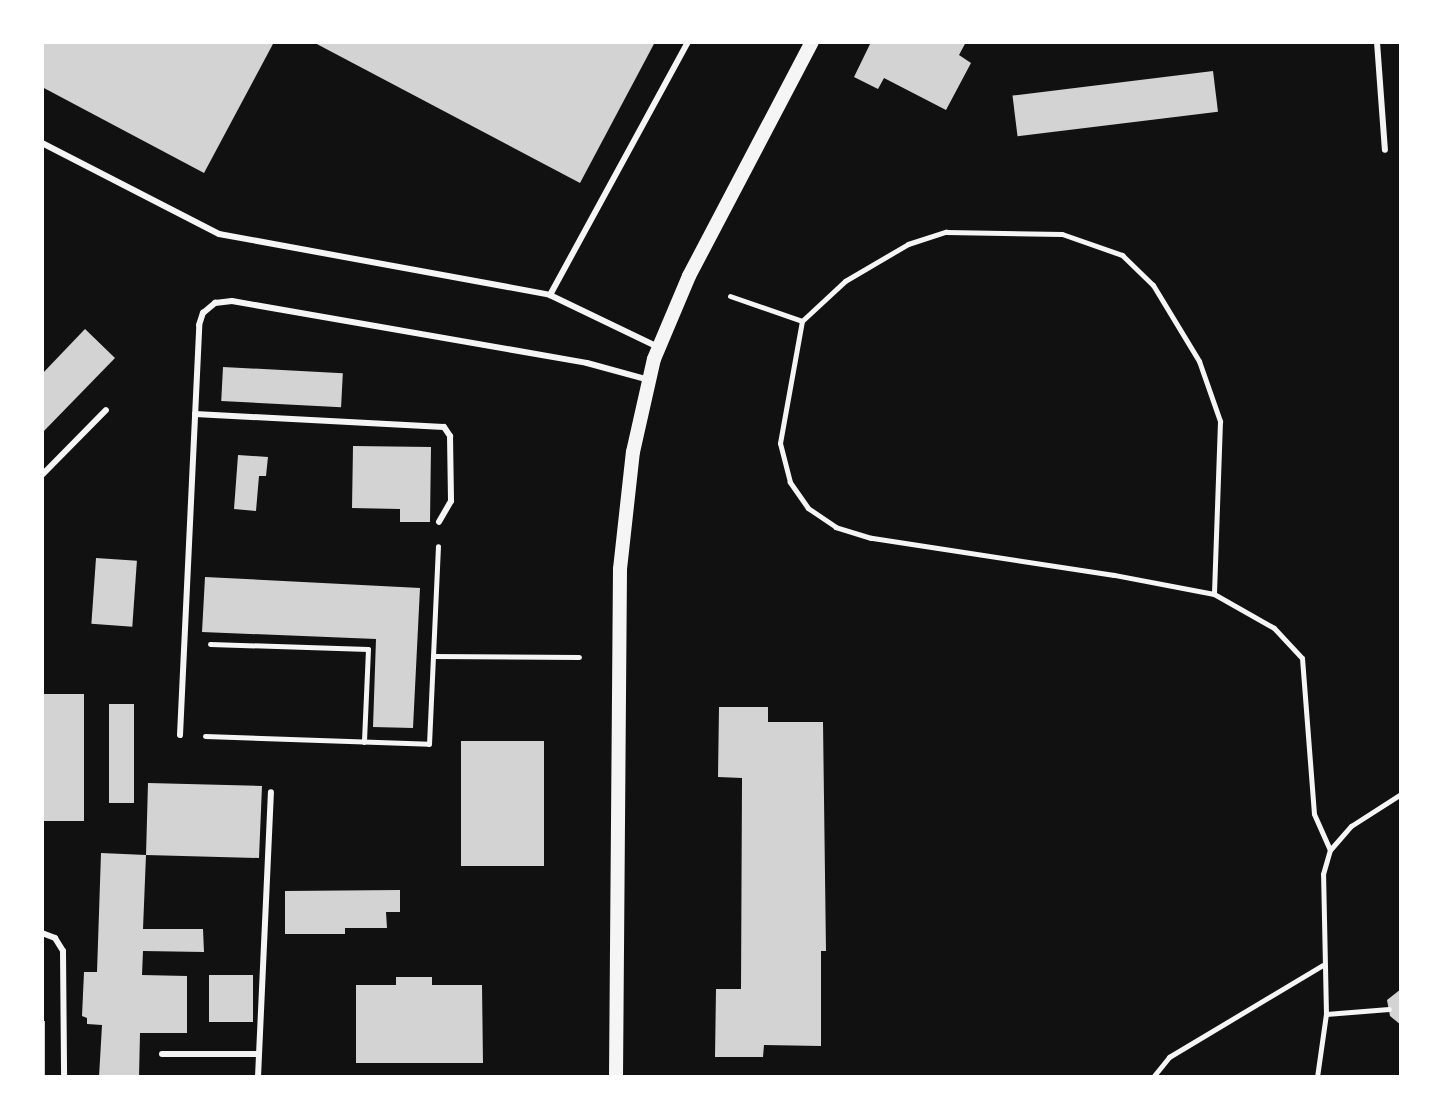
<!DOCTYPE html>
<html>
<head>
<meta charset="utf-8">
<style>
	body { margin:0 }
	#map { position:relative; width:1443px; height:1119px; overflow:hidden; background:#111; font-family:"Public Sans",sans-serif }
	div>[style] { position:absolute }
	.building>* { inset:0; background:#d3d3d3; transform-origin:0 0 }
	.path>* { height:5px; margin:-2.5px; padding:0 2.5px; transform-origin:2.5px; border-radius:2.5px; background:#f5f5f5 }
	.service>* { height:6px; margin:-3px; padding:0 3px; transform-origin:3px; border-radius:3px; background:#f5f5f5 }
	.tertiary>* { height:14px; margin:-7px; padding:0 7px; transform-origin:7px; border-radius:7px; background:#f5f5f5 }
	span { translate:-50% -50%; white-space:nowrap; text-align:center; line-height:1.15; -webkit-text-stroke:6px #fff; paint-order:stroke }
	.frame { position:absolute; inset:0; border:44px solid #fff; pointer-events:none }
</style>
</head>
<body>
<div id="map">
	<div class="building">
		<div style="clip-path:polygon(42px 42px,274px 42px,204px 173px,42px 87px)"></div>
		<div style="clip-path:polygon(313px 42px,655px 42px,580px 183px)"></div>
		<div style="clip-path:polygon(871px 42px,966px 42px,959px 55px,971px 63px,946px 110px,884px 78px,878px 89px,854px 77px)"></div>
		<div style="left:1213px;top:71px;width:41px;height:202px;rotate:83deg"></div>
		<div style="clip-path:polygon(85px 329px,115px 358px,42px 433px,42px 374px)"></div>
		<div style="left:223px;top:367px;width:120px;height:34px;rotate:3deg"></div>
		<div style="clip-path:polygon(353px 446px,431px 447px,430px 522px,400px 522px,400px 509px,352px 508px)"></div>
		<div style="clip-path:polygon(238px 455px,268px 457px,266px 476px,259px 476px,256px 511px,234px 509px)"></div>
		<div style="left:96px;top:558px;width:41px;height:66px;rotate:4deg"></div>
		<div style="clip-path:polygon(205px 577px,420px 588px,413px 728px,373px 727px,376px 639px,202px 632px)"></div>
		<div style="left:42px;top:694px;width:42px;height:127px"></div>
		<div style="left:109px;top:704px;width:25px;height:99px"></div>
		<div style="clip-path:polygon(719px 707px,768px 707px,768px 722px,823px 722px,826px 951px,821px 951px,821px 1046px,764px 1045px,763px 1057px,715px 1057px,716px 989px,741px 989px,742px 778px,718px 777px)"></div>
		<div style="left:461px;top:741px;width:83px;height:125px"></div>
		<div style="clip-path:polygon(148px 783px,262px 786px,259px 858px,146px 855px,143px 929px,203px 929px,204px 952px,143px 951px,142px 975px,187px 976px,187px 1033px,140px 1033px,139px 1077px,99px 1077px,102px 1025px,87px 1024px,87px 1018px,82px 1016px,84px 972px,97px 972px,101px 853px,146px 855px)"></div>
		<div style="clip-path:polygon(400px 890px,400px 912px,386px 912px,387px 928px,345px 928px,345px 934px,285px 934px,285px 891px)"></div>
		<div style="left:209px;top:975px;width:44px;height:47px"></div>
		<div style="clip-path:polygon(396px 977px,432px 977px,432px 985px,482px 985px,483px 1063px,356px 1063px,356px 985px,396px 985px)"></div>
		<div style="clip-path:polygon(1401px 989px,1401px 1025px,1390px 1016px,1387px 1000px)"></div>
		<div style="left:42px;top:1021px;width:3px;height:56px"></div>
	</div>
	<div class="path">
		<div style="left:730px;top:296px;width:76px;rotate:19.1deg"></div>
		<div style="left:1214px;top:594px;width:102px;rotate:-169.2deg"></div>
		<div style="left:1114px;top:575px;width:246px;rotate:-171.3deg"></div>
		<div style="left:871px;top:538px;width:37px;rotate:-163deg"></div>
		<div style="left:836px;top:527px;width:34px;rotate:-146deg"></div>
		<div style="left:808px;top:508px;width:32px;rotate:-125deg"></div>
		<div style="left:790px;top:482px;width:40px;rotate:-104.4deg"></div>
		<div style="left:780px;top:443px;width:124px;rotate:-79.8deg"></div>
		<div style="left:802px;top:321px;width:59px;rotate:-42.9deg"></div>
		<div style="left:845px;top:281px;width:73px;rotate:-30.4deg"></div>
		<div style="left:908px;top:244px;width:40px;rotate:-18deg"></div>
		<div style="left:946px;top:232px;width:116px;rotate:1deg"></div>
		<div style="left:1062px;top:234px;width:64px;rotate:19.3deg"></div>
		<div style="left:1122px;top:255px;width:43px;rotate:44.1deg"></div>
		<div style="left:1153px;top:285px;width:89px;rotate:58.8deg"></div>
		<div style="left:1199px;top:361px;width:64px;rotate:70.7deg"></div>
		<div style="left:1220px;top:421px;width:173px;rotate:92deg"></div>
		<div style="left:1214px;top:594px;width:69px;rotate:29.5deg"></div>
		<div style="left:1274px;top:628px;width:41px;rotate:47deg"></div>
		<div style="left:1302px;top:658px;width:156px;rotate:85.6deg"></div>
		<div style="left:1314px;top:814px;width:39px;rotate:66deg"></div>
		<div style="left:210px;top:644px;width:158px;rotate:1.8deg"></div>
		<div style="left:368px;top:649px;width:93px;rotate:92.5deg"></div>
		<div style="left:433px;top:656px;width:146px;rotate:0.4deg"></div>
		<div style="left:205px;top:736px;width:224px;rotate:2deg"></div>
		<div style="left:429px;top:744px;width:198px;rotate:-87.4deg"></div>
		<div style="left:1326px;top:1014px;width:63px;rotate:-4.5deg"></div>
		<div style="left:1153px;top:1077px;width:26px;rotate:-51deg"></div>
		<div style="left:1169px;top:1057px;width:179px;rotate:-30.9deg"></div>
		<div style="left:1317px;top:1077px;width:64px;rotate:-81.9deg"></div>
		<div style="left:1326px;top:1014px;width:140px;rotate:-91.2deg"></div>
		<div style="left:1323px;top:874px;width:25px;rotate:-74deg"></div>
		<div style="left:1330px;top:850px;width:32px;rotate:-49deg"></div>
		<div style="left:1351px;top:826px;width:59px;rotate:-32.6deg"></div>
	</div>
	<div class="service">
		<div style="left:1377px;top:42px;width:108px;rotate:85.8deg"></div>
		<div style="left:42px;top:143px;width:199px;rotate:27.2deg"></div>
		<div style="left:219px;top:234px;width:337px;rotate:10.4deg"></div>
		<div style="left:658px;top:347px;width:120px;rotate:-154.3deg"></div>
		<div style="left:550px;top:295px;width:288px;rotate:-61.4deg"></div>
		<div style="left:195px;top:414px;width:249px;rotate:3deg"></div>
		<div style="left:444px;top:427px;width:11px;rotate:56deg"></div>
		<div style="left:450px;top:436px;width:65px;rotate:89.1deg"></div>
		<div style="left:451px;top:501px;width:24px;rotate:120deg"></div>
		<div style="left:42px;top:475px;width:91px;rotate:-45.4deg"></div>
		<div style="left:180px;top:735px;width:410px;rotate:-87.3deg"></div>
		<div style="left:199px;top:325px;width:13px;rotate:-72deg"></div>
		<div style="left:203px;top:313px;width:16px;rotate:-40deg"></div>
		<div style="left:215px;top:303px;width:17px;rotate:-7deg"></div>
		<div style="left:232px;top:301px;width:360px;rotate:9.9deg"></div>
		<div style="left:587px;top:363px;width:64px;rotate:15.3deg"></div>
		<div style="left:42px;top:933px;width:14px;rotate:21deg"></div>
		<div style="left:55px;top:938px;width:15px;rotate:58deg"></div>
		<div style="left:63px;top:951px;width:126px;rotate:89.5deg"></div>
		<div style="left:162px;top:1054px;width:97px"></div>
		<div style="left:258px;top:1077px;width:285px;rotate:-87.4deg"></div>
	</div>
	<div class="tertiary">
		<div style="left:616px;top:1077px;width:508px;rotate:-89.55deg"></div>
		<div style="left:620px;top:569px;width:118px;rotate:-83.7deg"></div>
		<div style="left:633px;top:452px;width:95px;rotate:-77.3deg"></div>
		<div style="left:654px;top:359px;width:90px;rotate:-67.1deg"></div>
		<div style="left:689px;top:276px;width:264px;rotate:-62.3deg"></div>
	</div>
	<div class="frame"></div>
</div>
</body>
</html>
